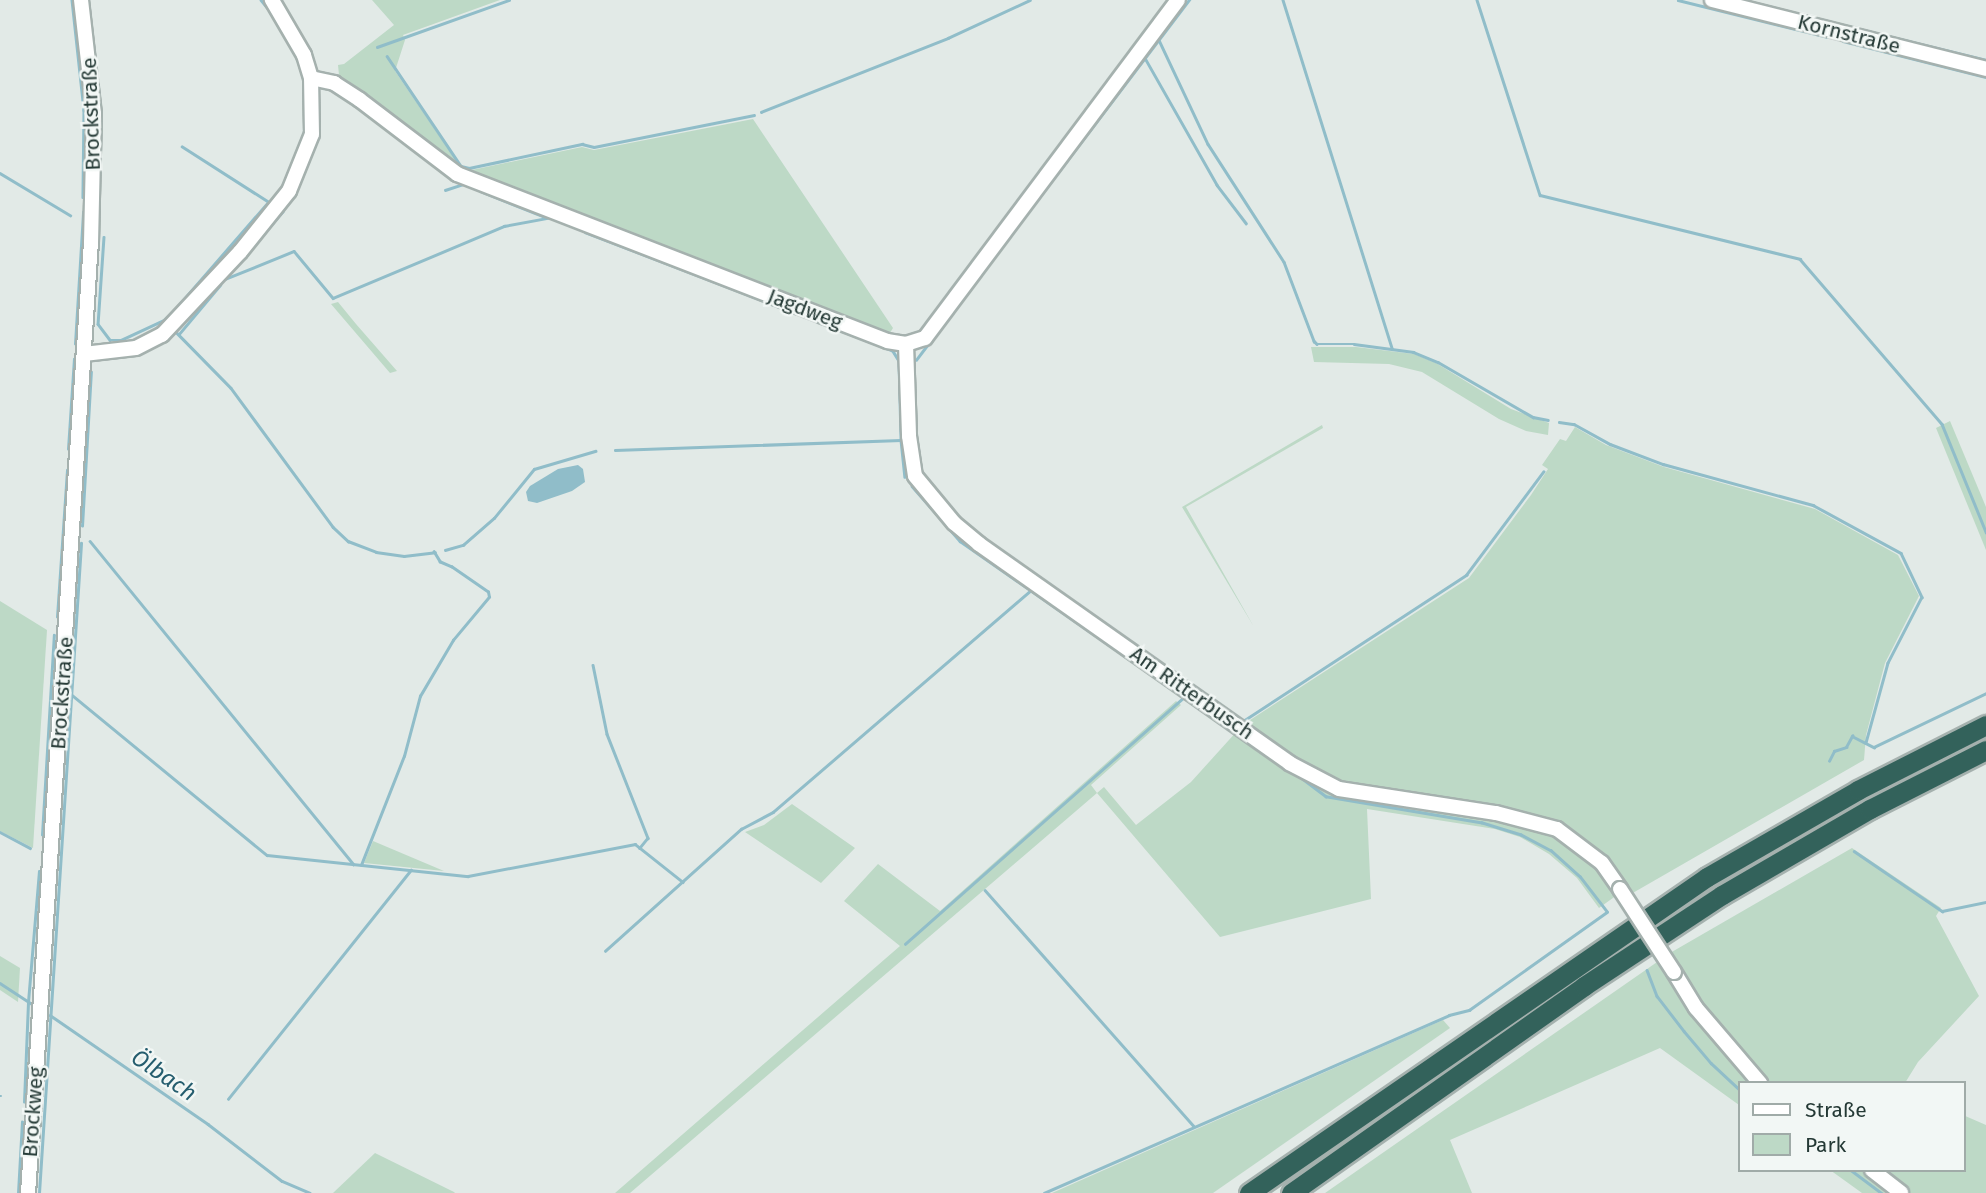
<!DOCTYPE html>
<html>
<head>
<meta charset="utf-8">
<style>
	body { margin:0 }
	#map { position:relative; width:1986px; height:1193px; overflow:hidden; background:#e2eae7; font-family:"Fira Sans",sans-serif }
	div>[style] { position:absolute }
	.green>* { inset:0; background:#bdd9c6 }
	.water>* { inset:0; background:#90bdc9 }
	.stream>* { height:2.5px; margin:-1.25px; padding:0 1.25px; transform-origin:1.25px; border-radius:1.25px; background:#90bdc9 }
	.roads { filter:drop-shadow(2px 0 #a5b1ae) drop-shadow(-2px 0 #a5b1ae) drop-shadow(0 2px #a5b1ae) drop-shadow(0 -2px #a5b1ae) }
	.minor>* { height:14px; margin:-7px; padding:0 7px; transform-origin:7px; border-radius:7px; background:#fff }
	.highway>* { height:19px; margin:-9.5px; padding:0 9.5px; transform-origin:9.5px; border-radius:9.5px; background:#33625b }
	.bridges { filter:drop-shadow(2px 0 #a5b1ae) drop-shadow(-2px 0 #a5b1ae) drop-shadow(0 2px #a5b1ae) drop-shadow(0 -2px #a5b1ae) }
	.minor-bridge>* { height:14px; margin:-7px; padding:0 7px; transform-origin:7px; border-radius:7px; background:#fff }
	span { translate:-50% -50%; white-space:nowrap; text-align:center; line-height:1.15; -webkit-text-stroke:5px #f2f7f5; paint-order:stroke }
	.street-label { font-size:21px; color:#243935 }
	.water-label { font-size:23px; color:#255d6e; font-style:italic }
	.legend { position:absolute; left:1738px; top:1081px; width:228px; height:91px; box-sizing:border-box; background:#f2f7f5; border:2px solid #a0aba8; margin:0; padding:9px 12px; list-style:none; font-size:21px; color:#243935 }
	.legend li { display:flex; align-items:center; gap:14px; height:35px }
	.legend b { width:35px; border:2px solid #a0aba8 }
</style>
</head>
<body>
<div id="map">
	<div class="green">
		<div style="clip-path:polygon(372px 0,500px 0,403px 35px,405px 40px,395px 71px,457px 162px,339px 75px,338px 65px,344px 64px,394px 25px)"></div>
		<div style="clip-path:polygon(753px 119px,893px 328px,888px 336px,467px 171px,582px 147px,594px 150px)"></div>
		<div style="clip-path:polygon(338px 302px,356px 324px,397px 371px,390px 373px,331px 304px)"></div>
		<div style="clip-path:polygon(1311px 347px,1356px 347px,1414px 354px,1436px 363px,1511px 409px,1549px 423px,1548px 435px,1526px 431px,1499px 419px,1422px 372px,1389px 364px,1314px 362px)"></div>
		<div style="clip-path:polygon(1950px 421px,1986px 507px,1986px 550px,1936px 428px)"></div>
		<div style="clip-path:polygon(1322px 425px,1323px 428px,1186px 507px,1254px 627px,1182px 507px)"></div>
		<div style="clip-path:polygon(1575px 427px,1606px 445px,1664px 467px,1815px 509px,1898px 555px,1919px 596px,1885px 663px,1866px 735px,1864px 760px,1631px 894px,1558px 823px,1494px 805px,1342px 784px,1290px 757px,1247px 722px,1469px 578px,1531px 495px,1548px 469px,1542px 465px,1560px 439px,1566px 441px)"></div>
		<div style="clip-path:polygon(0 601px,47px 630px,33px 848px,0 831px)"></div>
		<div style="clip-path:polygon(1176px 701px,1181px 705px,1091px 785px,1097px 793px,1104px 787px,1136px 825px,1191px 782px,1238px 730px,1332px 792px,1494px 817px,1553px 833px,1595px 867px,1617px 895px,1599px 908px,1577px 878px,1549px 854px,1520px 837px,1495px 829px,1367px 809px,1371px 899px,1220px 937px,1097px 793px,630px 1193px,615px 1193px,900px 946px,844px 901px,878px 864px,940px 911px)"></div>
		<div style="clip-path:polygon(792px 804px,855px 848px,821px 883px,745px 832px,764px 825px)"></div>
		<div style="clip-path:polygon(373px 841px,444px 871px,364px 863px)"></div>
		<div style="clip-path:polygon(1852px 848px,1941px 908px,1936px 916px,1979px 996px,1918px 1062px,1905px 1083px,1739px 1083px,1739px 1105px,1660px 1048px,1450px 1140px,1472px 1193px,1325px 1193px,1660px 960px,1679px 968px,1670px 953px)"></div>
		<div style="clip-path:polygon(0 956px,20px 968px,18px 1002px,0 990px)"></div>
		<div style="clip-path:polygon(1443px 1020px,1450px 1028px,1213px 1193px,1052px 1193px)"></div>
		<div style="clip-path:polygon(1963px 1115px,1986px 1125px,1986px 1193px,1862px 1193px,1830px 1170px,1963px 1170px)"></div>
		<div style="clip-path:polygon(375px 1153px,454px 1192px,455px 1193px,333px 1193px)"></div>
	</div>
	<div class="water">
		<div style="clip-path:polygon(578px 465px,583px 469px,585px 482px,572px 491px,537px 503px,528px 501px,526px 492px,530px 486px,558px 469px)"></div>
	</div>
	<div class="stream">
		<div style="left:72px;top:0;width:111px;rotate:83.8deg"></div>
		<div style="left:84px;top:110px;width:87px;rotate:90.7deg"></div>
		<div style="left:261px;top:0;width:14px;rotate:51deg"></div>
		<div style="left:1283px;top:0;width:365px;rotate:72.6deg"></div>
		<div style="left:1477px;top:0;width:205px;rotate:72.1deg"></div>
		<div style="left:1540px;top:195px;width:268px;rotate:13.8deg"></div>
		<div style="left:1800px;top:259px;width:218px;rotate:49.3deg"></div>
		<div style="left:1942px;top:424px;width:117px;rotate:67.8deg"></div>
		<div style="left:1678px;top:0;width:154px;rotate:13.9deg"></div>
		<div style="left:1742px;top:0;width:87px;rotate:14deg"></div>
		<div style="left:1847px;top:26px;width:143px;rotate:13.7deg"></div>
		<div style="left:1159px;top:40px;width:115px;rotate:64.8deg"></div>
		<div style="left:1208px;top:144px;width:140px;rotate:57.2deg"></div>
		<div style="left:1284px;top:262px;width:85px;rotate:69.2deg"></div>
		<div style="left:1314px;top:341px;width:4px;rotate:45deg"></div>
		<div style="left:1317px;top:344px;width:37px"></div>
		<div style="left:1354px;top:344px;width:60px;rotate:7.7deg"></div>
		<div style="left:1413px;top:352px;width:27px;rotate:22deg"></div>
		<div style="left:1438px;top:362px;width:110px;rotate:30.1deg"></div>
		<div style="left:1533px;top:417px;width:15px;rotate:11deg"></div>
		<div style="left:1843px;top:41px;width:147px;rotate:14.1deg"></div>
		<div style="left:377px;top:47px;width:140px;rotate:-19.6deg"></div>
		<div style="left:387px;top:56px;width:133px;rotate:56.1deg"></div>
		<div style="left:461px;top:166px;width:8px;rotate:14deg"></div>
		<div style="left:469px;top:168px;width:116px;rotate:-12deg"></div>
		<div style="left:582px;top:144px;width:12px;rotate:14deg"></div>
		<div style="left:594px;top:147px;width:163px;rotate:-11.3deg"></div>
		<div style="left:1145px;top:58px;width:146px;rotate:60.4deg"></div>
		<div style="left:1217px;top:185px;width:48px;rotate:52.7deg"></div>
		<div style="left:761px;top:112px;width:201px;rotate:-21.6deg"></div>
		<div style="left:948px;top:38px;width:90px;rotate:-24.9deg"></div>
		<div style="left:0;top:173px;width:82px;rotate:31deg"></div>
		<div style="left:445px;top:190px;width:20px;rotate:-18deg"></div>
		<div style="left:480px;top:191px;width:70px;rotate:21.8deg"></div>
		<div style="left:269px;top:227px;width:21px;rotate:-49deg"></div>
		<div style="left:585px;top:232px;width:330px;rotate:21.1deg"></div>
		<div style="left:893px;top:351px;width:12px;rotate:59deg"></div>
		<div style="left:899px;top:361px;width:79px;rotate:88.5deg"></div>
		<div style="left:901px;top:440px;width:37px;rotate:84deg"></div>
		<div style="left:104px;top:237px;width:87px;rotate:93.9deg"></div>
		<div style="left:98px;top:324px;width:20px;rotate:53deg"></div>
		<div style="left:110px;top:340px;width:11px"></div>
		<div style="left:121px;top:340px;width:47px;rotate:-24.9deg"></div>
		<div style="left:164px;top:320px;width:17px;rotate:-45deg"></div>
		<div style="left:176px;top:308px;width:140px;rotate:-49deg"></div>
		<div style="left:268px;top:202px;width:102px;rotate:-147.4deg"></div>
		<div style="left:1009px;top:237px;width:298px;rotate:-52.8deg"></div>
		<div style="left:225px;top:279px;width:74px;rotate:-22.1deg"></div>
		<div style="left:294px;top:251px;width:61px;rotate:50.3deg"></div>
		<div style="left:333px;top:298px;width:186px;rotate:-22.8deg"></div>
		<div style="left:504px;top:226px;width:44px;rotate:-10.5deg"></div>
		<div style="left:176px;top:332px;width:78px;rotate:45.5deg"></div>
		<div style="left:231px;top:388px;width:172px;rotate:53.7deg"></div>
		<div style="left:333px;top:527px;width:21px;rotate:43deg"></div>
		<div style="left:348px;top:541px;width:30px;rotate:21deg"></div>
		<div style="left:376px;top:552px;width:28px;rotate:8deg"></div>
		<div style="left:404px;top:556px;width:31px;rotate:-7deg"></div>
		<div style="left:179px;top:334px;width:64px;rotate:-50.1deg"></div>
		<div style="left:75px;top:344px;width:132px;rotate:-86.5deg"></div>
		<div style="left:916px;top:360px;width:21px;rotate:-53deg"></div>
		<div style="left:1559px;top:422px;width:15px;rotate:8deg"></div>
		<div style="left:1574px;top:424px;width:41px;rotate:29.1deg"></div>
		<div style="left:1610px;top:444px;width:57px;rotate:20.7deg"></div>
		<div style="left:1663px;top:464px;width:156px;rotate:15.3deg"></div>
		<div style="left:1813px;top:505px;width:100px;rotate:28.6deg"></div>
		<div style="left:1901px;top:553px;width:49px;rotate:64.5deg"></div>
		<div style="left:1922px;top:597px;width:74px;rotate:117.3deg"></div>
		<div style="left:1888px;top:663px;width:83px;rotate:105.4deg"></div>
		<div style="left:68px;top:449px;width:90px;rotate:-86.2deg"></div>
		<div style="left:615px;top:450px;width:286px;rotate:-2deg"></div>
		<div style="left:912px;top:486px;width:73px;rotate:48.9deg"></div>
		<div style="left:960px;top:541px;width:218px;rotate:34.9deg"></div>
		<div style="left:82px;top:526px;width:154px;rotate:-86.7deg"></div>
		<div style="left:90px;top:541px;width:417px;rotate:50.8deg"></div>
		<div style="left:445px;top:550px;width:19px;rotate:-16deg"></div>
		<div style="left:463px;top:545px;width:41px;rotate:-41.1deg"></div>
		<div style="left:494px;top:518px;width:63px;rotate:-50.8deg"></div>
		<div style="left:534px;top:469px;width:64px;rotate:-16.4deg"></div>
		<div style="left:57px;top:617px;width:147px;rotate:-86.1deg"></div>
		<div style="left:593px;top:665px;width:70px;rotate:78.5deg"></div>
		<div style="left:607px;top:734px;width:112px;rotate:68.5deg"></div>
		<div style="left:648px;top:838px;width:13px;rotate:129deg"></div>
		<div style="left:72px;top:695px;width:252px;rotate:39.4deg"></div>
		<div style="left:267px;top:855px;width:202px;rotate:6deg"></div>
		<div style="left:468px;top:876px;width:170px;rotate:-10.8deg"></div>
		<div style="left:635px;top:844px;width:61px;rotate:38.4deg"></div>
		<div style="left:1243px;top:721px;width:267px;rotate:-33.2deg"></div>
		<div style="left:1466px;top:575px;width:129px;rotate:-53.2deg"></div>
		<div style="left:1829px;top:761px;width:11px;rotate:-63deg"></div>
		<div style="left:1834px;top:751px;width:13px;rotate:-18deg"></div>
		<div style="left:1846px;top:747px;width:13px;rotate:-61deg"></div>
		<div style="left:1852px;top:736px;width:25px;rotate:27deg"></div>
		<div style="left:1874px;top:747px;width:124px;rotate:-25.7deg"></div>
		<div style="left:0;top:832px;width:34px;rotate:28deg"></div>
		<div style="left:42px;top:835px;width:200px;rotate:-86.6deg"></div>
		<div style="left:1854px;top:851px;width:107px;rotate:34.3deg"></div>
		<div style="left:1942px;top:911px;width:45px;rotate:-11.6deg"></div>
		<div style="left:361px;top:865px;width:117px;rotate:-68.5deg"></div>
		<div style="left:404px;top:756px;width:62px;rotate:-75.1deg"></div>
		<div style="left:420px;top:696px;width:65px;rotate:-59.5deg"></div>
		<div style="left:453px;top:640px;width:56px;rotate:-50.1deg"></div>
		<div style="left:489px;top:597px;width:5px;rotate:-101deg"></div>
		<div style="left:488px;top:592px;width:44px;rotate:-145.2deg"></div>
		<div style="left:452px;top:567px;width:13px;rotate:-157deg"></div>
		<div style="left:440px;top:562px;width:12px;rotate:-121deg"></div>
		<div style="left:985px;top:890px;width:315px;rotate:48.5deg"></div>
		<div style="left:905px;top:944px;width:373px;rotate:-41.5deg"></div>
		<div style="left:605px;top:951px;width:183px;rotate:-41.9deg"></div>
		<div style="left:741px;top:829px;width:36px;rotate:-28deg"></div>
		<div style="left:773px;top:812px;width:340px;rotate:-40.7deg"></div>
		<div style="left:1647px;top:970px;width:28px;rotate:69deg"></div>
		<div style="left:1657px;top:996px;width:44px;rotate:52.4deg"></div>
		<div style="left:1684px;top:1031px;width:42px;rotate:49.8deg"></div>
		<div style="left:1711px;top:1063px;width:38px;rotate:43deg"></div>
		<div style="left:0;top:983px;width:42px;rotate:33.3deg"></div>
		<div style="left:50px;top:1015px;width:192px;rotate:34.6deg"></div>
		<div style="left:208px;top:1124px;width:93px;rotate:37.6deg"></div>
		<div style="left:282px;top:1181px;width:30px;rotate:23deg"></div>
		<div style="left:0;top:1096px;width:1px"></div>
		<div style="left:228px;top:1099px;width:293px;rotate:-51.4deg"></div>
		<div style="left:24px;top:1102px;width:100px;rotate:-87.7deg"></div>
		<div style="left:28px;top:1002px;width:131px;rotate:-85.2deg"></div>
		<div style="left:1851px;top:1170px;width:39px;rotate:37deg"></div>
		<div style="left:18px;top:1193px;width:71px;rotate:-86.8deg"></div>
		<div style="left:39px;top:1193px;width:651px;rotate:-86.3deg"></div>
		<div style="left:1044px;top:1193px;width:442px;rotate:-23.7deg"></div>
		<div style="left:1449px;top:1015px;width:21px;rotate:-14deg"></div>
		<div style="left:1469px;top:1010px;width:169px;rotate:-35.4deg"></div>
		<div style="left:1607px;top:912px;width:44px;rotate:-127.6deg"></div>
		<div style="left:1580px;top:877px;width:39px;rotate:-138deg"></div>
		<div style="left:1551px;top:851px;width:34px;rotate:-152deg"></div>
		<div style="left:1521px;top:835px;width:41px;rotate:-162.9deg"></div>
		<div style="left:1482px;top:823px;width:158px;rotate:-170.5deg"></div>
		<div style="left:1326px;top:797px;width:39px;rotate:-143deg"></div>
	</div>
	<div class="roads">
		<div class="minor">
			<div style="left:1712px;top:0;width:283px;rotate:14.1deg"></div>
			<div style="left:311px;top:78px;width:24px;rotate:12deg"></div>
			<div style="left:334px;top:83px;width:31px;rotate:33deg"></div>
			<div style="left:360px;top:100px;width:122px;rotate:37.3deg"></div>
			<div style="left:457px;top:174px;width:461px;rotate:21.2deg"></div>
			<div style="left:887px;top:341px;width:19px;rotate:9deg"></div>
			<div style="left:906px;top:344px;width:20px;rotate:-18deg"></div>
			<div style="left:925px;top:338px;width:422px;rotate:-53.2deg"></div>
			<div style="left:906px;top:344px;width:92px;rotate:88.1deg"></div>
			<div style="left:909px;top:436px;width:40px;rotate:81.5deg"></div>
			<div style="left:915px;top:476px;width:61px;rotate:50.3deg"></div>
			<div style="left:954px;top:523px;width:33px;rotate:40deg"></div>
			<div style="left:979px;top:544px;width:380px;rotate:35.2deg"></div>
			<div style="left:1289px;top:763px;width:56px;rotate:27.5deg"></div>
			<div style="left:1339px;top:789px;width:159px;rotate:8.7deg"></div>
			<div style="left:1496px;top:813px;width:63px;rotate:14.7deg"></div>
			<div style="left:1557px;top:829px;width:56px;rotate:37.1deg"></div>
			<div style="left:1602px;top:863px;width:32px;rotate:55deg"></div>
			<div style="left:84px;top:354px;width:52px;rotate:-6.6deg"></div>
			<div style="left:136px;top:348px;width:29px;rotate:-27deg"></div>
			<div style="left:162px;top:335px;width:114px;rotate:-46.8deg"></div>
			<div style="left:240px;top:252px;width:78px;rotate:-51.2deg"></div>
			<div style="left:289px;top:191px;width:61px;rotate:-68deg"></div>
			<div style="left:312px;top:134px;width:56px;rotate:-91deg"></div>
			<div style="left:311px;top:78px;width:24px;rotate:-107deg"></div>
			<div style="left:304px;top:55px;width:64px;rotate:-120.2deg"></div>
			<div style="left:1674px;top:972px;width:42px;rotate:58.6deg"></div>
			<div style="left:1696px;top:1008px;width:99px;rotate:49.5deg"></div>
			<div style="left:1872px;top:1170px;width:37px;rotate:38deg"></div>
			<div style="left:28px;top:1193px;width:952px;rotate:-86.21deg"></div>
			<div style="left:91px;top:243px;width:129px;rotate:-88.7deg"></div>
			<div style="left:94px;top:114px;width:115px;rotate:-96.5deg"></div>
		</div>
		<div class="highway">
			<div style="left:1249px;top:1193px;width:556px;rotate:-34.6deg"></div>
			<div style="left:1707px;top:877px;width:174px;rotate:-29.9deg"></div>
			<div style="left:1858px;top:790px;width:144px;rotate:-26.9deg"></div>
			<div style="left:1291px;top:1193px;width:359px;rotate:-35.2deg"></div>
			<div style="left:1584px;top:986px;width:165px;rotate:-33.4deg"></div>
			<div style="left:1722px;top:895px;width:171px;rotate:-30.2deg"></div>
			<div style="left:1870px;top:809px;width:130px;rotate:-27deg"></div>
		</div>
	</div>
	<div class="bridges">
		<div class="minor-bridge">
			<div style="left:1620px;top:889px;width:99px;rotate:57deg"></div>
		</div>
	</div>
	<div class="street-label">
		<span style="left:1849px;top:34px;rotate:14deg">Kornstraße</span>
		<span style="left:91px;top:114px;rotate:-92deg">Brockstraße</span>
		<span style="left:805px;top:309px;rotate:21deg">Jagdweg</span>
		<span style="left:62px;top:693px;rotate:-86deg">Brockstraße</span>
		<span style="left:1192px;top:693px;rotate:35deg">Am Ritterbusch</span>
		<span style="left:33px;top:1112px;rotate:-86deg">Brockweg</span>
	</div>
	<div class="water-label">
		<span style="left:164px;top:1075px;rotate:34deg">Ölbach</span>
	</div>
	<ul class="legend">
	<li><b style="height:9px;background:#fff"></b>Straße</li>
	<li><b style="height:19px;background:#bdd9c6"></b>Park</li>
	</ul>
</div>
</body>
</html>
